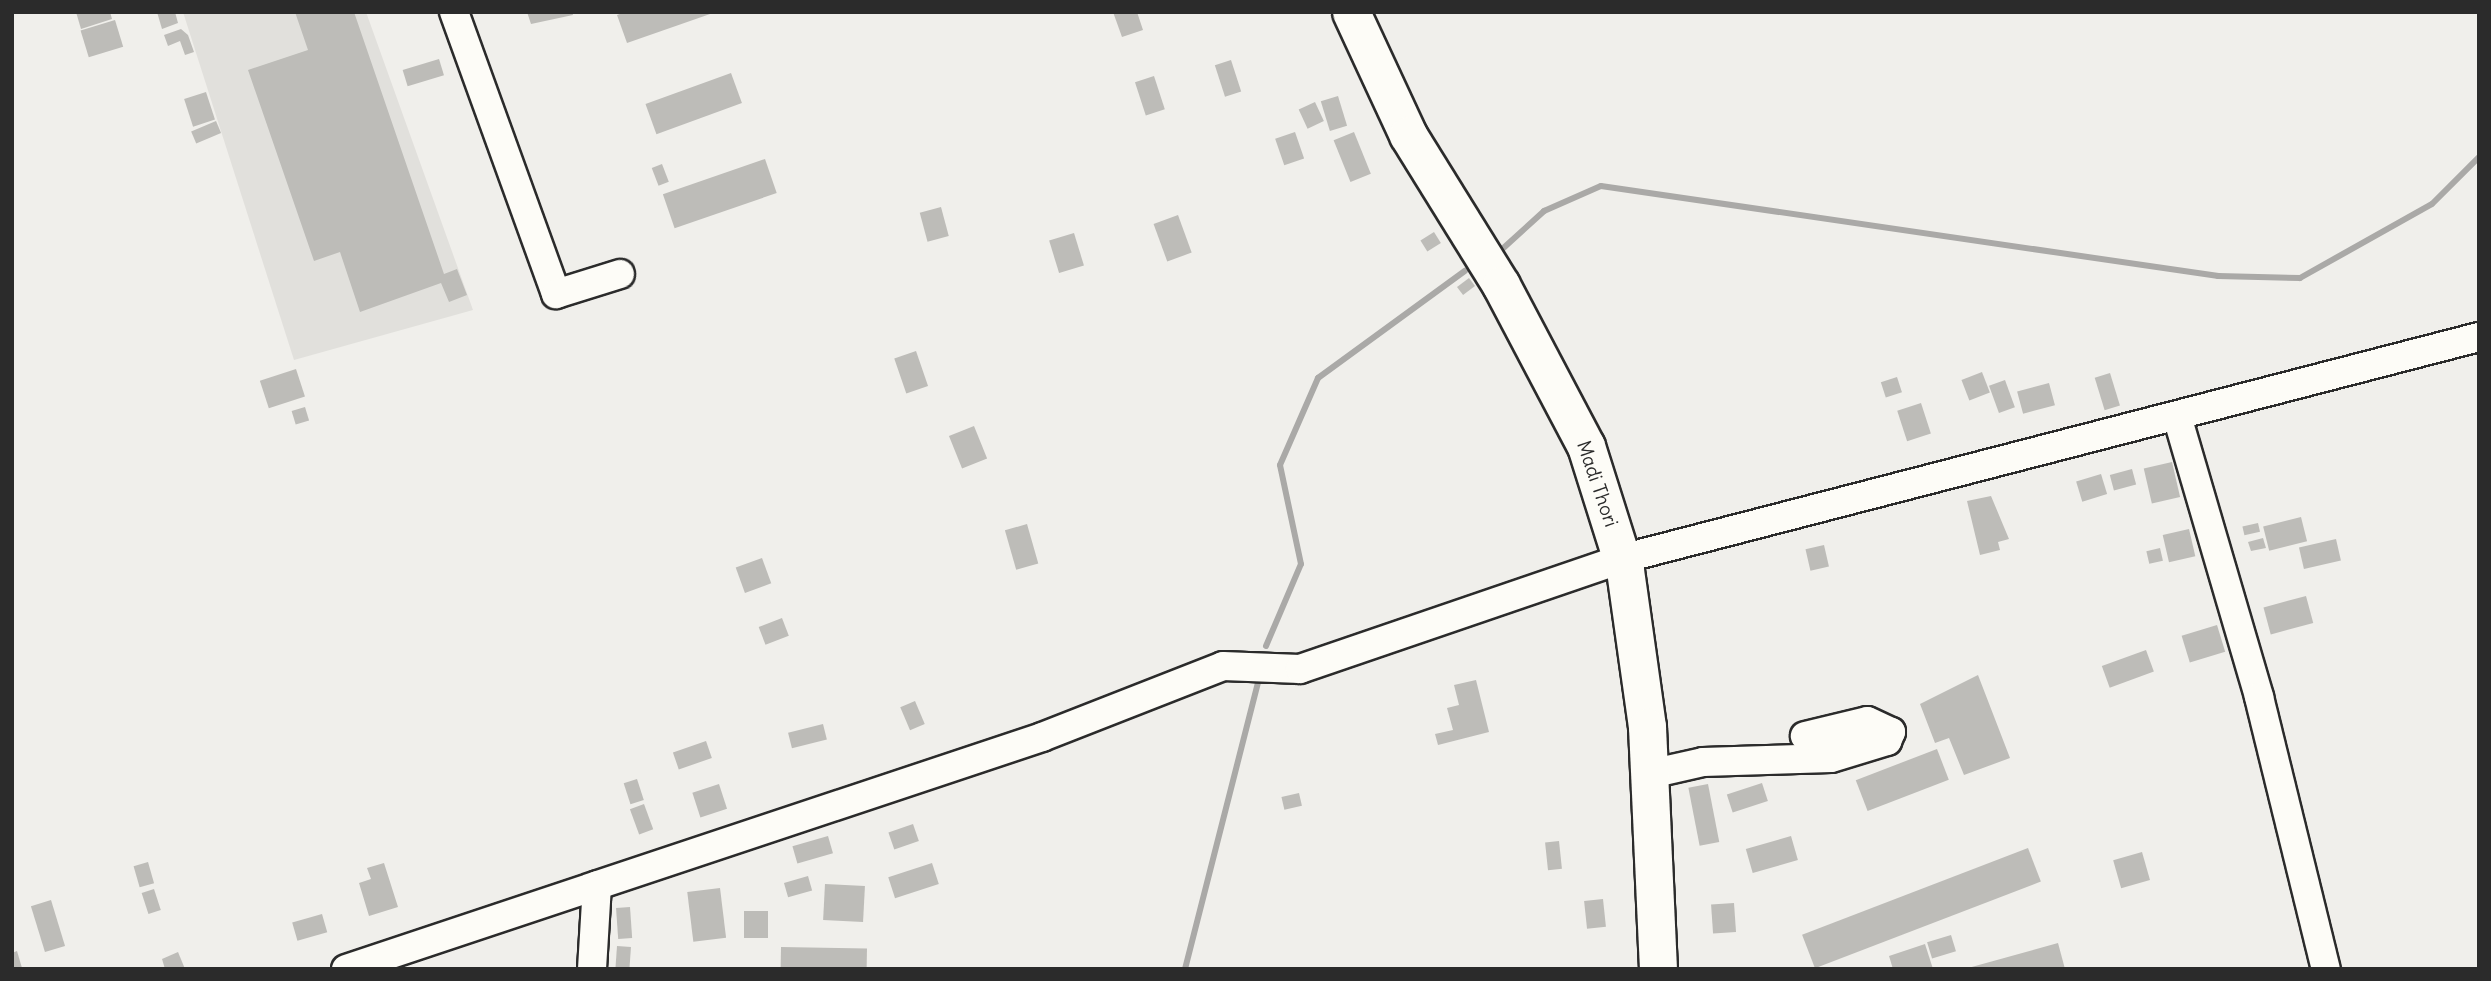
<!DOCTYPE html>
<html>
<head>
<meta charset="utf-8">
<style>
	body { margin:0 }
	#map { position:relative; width:2491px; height:981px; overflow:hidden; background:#f0efeb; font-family:Delius,sans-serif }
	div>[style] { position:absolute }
	.built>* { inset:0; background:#e1e0dc }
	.stream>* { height:6px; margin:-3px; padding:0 3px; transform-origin:3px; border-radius:3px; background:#aaa9a7 }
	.building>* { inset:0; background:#bdbcb8; transform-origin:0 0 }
	.roads { filter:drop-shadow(2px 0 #2b2b2b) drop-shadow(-2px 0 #2b2b2b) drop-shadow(0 2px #2b2b2b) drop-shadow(0 -2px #2b2b2b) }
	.minor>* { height:28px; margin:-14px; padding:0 14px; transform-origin:14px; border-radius:14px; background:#fdfcf7 }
	.major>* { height:37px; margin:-18.5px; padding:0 18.5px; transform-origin:18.5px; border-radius:18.5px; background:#fdfcf7 }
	span { translate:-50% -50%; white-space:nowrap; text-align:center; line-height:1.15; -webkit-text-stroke:6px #fdfcf7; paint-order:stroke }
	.street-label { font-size:19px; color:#2b2b2b }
	.frame { position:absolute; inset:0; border:14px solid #2b2b2b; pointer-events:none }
</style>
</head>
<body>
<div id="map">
	<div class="built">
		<div style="clip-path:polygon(183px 12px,366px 12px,473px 310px,294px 360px)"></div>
	</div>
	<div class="stream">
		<div style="left:1499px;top:252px;width:61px;rotate:-42.3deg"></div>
		<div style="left:1544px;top:211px;width:62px;rotate:-23.7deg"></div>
		<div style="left:1601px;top:186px;width:624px;rotate:8.3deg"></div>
		<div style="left:2218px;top:276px;width:82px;rotate:1.4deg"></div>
		<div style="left:2300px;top:278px;width:151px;rotate:-29.3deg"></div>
		<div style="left:2432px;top:204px;width:66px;rotate:-45deg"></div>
		<div style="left:1266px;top:646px;width:89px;rotate:-66.9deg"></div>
		<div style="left:1301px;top:564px;width:101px;rotate:-102deg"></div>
		<div style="left:1280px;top:465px;width:95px;rotate:-66.4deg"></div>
		<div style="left:1318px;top:378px;width:182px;rotate:-36.1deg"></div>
		<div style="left:1185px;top:969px;width:299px;rotate:-75.7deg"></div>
	</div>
	<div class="building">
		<div style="clip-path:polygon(76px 12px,110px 12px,112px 19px,81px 29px)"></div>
		<div style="clip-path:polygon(157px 12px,175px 12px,178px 23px,162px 29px)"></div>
		<div style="clip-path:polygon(295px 12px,354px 12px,444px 274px,457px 269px,467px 295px,449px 302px,441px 283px,360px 312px,340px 252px,314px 261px,248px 70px,308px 50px)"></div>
		<div style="clip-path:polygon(527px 12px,572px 12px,573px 15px,531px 24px)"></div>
		<div style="clip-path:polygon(625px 12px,713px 12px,713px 13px,627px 43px,617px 15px)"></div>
		<div style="clip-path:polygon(1113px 12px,1137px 12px,1143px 30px,1122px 37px)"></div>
		<div style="left:115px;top:20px;width:28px;height:36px;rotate:73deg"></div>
		<div style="clip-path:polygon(181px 29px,188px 35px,194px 52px,185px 55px,180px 41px,168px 46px,164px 35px)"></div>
		<div style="left:439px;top:59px;width:17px;height:38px;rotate:73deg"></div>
		<div style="left:1231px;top:60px;width:33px;height:17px;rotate:72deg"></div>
		<div style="left:731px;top:73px;width:32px;height:91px;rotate:70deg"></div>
		<div style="left:1154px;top:76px;width:35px;height:20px;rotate:72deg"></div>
		<div style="left:206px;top:92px;width:29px;height:23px;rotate:72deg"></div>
		<div style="left:1338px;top:96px;width:31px;height:18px;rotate:73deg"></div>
		<div style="left:1315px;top:102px;width:21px;height:18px;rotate:65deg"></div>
		<div style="left:216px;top:121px;width:13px;height:27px;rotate:67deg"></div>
		<div style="left:1295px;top:132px;width:28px;height:21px;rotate:71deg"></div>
		<div style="left:1354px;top:132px;width:45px;height:22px;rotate:68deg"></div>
		<div style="left:765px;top:159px;width:36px;height:108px;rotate:71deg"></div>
		<div style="left:662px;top:164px;width:19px;height:11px;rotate:69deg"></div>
		<div style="left:941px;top:207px;width:30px;height:22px;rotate:75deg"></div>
		<div style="left:1178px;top:215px;width:40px;height:26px;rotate:70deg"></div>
		<div style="left:1434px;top:232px;width:13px;height:16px;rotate:58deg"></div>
		<div style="left:1074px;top:233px;width:34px;height:26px;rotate:73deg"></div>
		<div style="left:1469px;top:278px;width:10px;height:15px;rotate:53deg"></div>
		<div style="left:916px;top:351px;width:37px;height:23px;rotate:71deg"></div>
		<div style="left:296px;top:369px;width:29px;height:38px;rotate:72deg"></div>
		<div style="left:1982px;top:372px;width:22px;height:22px;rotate:69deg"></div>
		<div style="left:2110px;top:373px;width:34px;height:16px;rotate:73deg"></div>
		<div style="left:1897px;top:377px;width:16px;height:17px;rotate:72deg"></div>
		<div style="left:2005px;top:380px;width:29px;height:17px;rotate:70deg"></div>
		<div style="left:2049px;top:383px;width:23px;height:33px;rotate:75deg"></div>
		<div style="left:1921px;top:403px;width:32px;height:25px;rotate:72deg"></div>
		<div style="left:305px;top:407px;width:14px;height:14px;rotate:73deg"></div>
		<div style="left:974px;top:426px;width:35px;height:27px;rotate:68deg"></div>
		<div style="left:2172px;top:462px;width:36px;height:29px;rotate:77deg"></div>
		<div style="left:2132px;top:469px;width:16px;height:23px;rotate:75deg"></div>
		<div style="left:2101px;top:474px;width:21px;height:26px;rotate:73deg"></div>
		<div style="clip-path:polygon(1991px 496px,2009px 539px,1998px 542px,2000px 550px,1980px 555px,1967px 501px)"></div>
		<div style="left:2301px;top:517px;width:25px;height:39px;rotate:76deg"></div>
		<div style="left:2258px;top:523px;width:9px;height:16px;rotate:77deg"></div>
		<div style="left:1027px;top:524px;width:41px;height:23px;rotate:74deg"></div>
		<div style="left:2189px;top:529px;width:28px;height:27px;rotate:77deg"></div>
		<div style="clip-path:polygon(2263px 538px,2266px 548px,2251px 551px,2248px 542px)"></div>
		<div style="left:2336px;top:539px;width:22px;height:38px;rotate:77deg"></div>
		<div style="left:1824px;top:545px;width:22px;height:19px;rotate:77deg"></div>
		<div style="left:2160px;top:548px;width:13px;height:14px;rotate:77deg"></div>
		<div style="left:762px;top:558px;width:27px;height:28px;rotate:70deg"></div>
		<div style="left:2306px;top:596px;width:28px;height:44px;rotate:75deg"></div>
		<div style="left:782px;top:618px;width:19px;height:25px;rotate:69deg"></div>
		<div style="left:2217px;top:625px;width:28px;height:37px;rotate:73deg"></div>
		<div style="left:2146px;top:650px;width:23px;height:47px;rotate:70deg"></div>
		<div style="clip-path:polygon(1978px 675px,2010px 758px,1964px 775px,1949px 738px,1935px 743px,1920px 704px)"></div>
		<div style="clip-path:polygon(1476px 680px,1489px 732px,1438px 745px,1435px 734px,1453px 730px,1447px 708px,1459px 705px,1454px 685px)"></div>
		<div style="left:915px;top:701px;width:25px;height:16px;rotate:67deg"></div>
		<div style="left:823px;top:724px;width:16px;height:36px;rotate:76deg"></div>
		<div style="left:706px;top:741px;width:18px;height:35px;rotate:71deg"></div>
		<div style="left:1937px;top:749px;width:33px;height:87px;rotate:69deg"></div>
		<div style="left:637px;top:779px;width:22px;height:14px;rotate:72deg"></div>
		<div style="left:1762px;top:783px;width:19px;height:37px;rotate:72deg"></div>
		<div style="left:719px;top:784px;width:26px;height:28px;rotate:72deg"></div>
		<div style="left:1708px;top:784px;width:59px;height:20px;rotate:79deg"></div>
		<div style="left:1299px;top:793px;width:13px;height:18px;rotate:77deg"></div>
		<div style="left:644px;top:804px;width:27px;height:15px;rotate:70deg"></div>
		<div style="left:913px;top:824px;width:18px;height:26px;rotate:71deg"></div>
		<div style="left:828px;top:836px;width:18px;height:37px;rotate:74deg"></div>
		<div style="left:1791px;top:836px;width:25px;height:47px;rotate:74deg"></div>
		<div style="left:1559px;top:841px;width:28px;height:14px;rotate:84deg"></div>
		<div style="left:2028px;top:848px;width:36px;height:242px;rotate:69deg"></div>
		<div style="left:2142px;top:852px;width:29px;height:30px;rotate:74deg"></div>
		<div style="left:148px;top:862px;width:22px;height:15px;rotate:74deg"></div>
		<div style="clip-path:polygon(384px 863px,398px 907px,369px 916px,359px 883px,371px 879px,367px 868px)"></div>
		<div style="left:932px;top:863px;width:22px;height:46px;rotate:72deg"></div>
		<div style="left:808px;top:876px;width:15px;height:25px;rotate:74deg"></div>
		<div style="left:825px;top:884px;width:40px;height:36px;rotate:3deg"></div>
		<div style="left:720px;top:888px;width:50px;height:33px;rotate:83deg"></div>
		<div style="left:154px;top:889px;width:22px;height:13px;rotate:72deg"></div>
		<div style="left:1603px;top:899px;width:28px;height:19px;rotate:84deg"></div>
		<div style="left:51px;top:900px;width:48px;height:21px;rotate:73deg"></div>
		<div style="left:1734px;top:903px;width:29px;height:23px;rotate:86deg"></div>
		<div style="left:630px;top:907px;width:31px;height:14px;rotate:86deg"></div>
		<div style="left:744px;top:911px;width:24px;height:27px"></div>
		<div style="left:322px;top:914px;width:19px;height:31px;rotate:74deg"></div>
		<div style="left:1951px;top:935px;width:17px;height:25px;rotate:73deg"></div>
		<div style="clip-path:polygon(2058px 943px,2065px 969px,1968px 969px,1968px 968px)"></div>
		<div style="clip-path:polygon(1925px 944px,1933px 969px,1893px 969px,1889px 956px)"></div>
		<div style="left:617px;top:946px;width:14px;height:22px;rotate:4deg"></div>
		<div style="left:781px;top:947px;width:86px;height:21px;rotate:1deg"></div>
		<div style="clip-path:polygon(17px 951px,22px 968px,12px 969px,12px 953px)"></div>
		<div style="clip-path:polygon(178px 952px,185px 969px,165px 969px,162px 959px)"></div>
	</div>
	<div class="roads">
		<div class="minor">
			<div style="left:454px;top:12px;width:300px;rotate:70.1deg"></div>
			<div style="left:556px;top:294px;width:67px;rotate:-17.4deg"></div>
			<div style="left:2177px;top:416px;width:293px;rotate:73.7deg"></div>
			<div style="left:2259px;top:697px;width:280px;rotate:76.2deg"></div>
			<div style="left:1650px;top:774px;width:54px;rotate:-12.8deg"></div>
			<div style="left:1703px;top:762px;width:128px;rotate:-1.8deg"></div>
			<div style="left:1831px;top:758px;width:59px;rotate:-16.9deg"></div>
			<div style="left:1887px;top:741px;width:10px;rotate:-66deg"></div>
			<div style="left:1891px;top:732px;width:26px;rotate:-155deg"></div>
			<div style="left:1867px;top:721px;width:64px;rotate:166.4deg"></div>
			<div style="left:346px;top:969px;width:734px;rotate:-18.43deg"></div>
			<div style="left:1042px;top:737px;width:194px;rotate:-21.4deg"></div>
			<div style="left:1223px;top:666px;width:77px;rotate:2.2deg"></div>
			<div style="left:1300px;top:669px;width:339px;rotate:-18.9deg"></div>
			<div style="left:1621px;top:559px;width:886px;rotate:-14.51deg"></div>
			<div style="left:592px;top:969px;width:84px;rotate:-86.6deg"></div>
		</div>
		<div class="major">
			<div style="left:1351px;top:12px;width:136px;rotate:65.1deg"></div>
			<div style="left:1408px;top:135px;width:176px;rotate:58.2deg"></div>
			<div style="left:1501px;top:285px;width:182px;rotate:62.2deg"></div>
			<div style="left:1586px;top:446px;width:130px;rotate:72.5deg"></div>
			<div style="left:1625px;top:570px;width:159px;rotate:82deg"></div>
			<div style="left:1647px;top:727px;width:242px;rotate:87.4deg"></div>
		</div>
	</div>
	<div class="street-label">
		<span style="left:1597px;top:484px;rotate:71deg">Madi Thori</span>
	</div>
	<div class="frame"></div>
</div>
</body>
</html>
